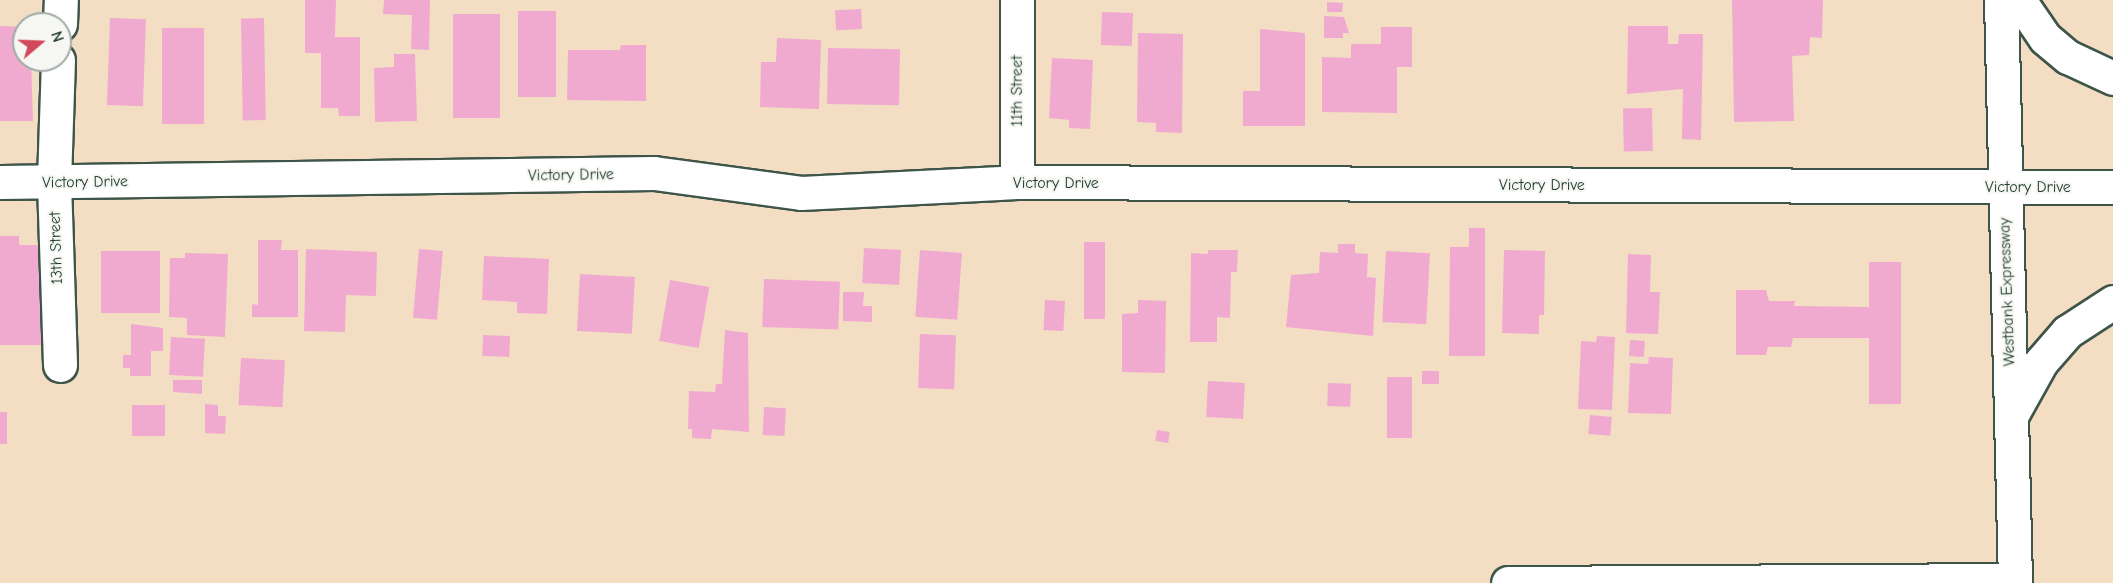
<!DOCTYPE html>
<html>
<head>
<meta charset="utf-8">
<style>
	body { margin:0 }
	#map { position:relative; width:2113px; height:583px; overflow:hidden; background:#f3dec3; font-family:"Comic Neue",sans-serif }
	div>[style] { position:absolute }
	.building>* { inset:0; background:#f0aad0; transform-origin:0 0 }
	.roads { filter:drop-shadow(2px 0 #3f5549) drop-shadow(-2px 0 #3f5549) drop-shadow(0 2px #3f5549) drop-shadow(0 -2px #3f5549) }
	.street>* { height:33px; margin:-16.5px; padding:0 16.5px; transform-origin:16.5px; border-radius:16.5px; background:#fff }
	.highway>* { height:33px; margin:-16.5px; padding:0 16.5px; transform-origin:16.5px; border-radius:16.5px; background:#fff }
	span { translate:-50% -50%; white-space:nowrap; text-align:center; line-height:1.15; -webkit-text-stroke:4.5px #f6f6f2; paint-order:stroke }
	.street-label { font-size:16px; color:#1f3d34 }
	.north { position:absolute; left:12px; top:12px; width:60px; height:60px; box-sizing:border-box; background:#f6f6f2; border:2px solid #a0aca6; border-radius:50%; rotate:71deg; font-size:16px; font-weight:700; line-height:24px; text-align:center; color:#1f3d34 }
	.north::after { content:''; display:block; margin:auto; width:21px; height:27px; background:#d1495b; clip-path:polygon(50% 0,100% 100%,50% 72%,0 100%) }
</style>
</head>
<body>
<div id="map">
	<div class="building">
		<div style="clip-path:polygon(305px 0,336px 0,335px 37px,360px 37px,360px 116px,339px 116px,338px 108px,321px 108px,321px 53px,305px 53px)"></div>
		<div style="clip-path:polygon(384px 0,430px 0,429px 50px,411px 49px,412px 15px,383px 14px)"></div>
		<div style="clip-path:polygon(1732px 0,1823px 0,1822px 38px,1810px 37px,1809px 55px,1792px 56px,1794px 121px,1734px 122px)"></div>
		<div style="clip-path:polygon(1327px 2px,1343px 3px,1342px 12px,1327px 12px)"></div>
		<div style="left:861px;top:9px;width:20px;height:26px;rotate:87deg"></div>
		<div style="left:518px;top:11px;width:38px;height:86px"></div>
		<div style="left:1102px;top:12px;width:31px;height:33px;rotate:2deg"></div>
		<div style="left:453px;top:14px;width:47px;height:104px"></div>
		<div style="clip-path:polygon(1324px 16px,1344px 17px,1349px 33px,1343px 33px,1343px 38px,1324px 38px)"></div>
		<div style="left:110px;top:18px;width:36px;height:87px;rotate:2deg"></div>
		<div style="left:264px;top:18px;width:102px;height:23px;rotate:89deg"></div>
		<div style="clip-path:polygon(0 26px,24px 27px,24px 60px,31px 60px,33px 121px,0 121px)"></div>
		<div style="clip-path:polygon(1628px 26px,1668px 26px,1668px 44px,1678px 44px,1679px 34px,1703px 34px,1701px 140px,1682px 139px,1683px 89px,1627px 94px)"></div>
		<div style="clip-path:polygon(1381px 27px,1412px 27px,1412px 67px,1397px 67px,1397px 113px,1322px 112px,1322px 57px,1351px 58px,1351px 44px,1381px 44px)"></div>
		<div style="left:162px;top:28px;width:42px;height:96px"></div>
		<div style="clip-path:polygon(1260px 29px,1305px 33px,1305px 126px,1243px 126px,1243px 91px,1260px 91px)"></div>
		<div style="clip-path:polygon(1138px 33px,1183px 34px,1182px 133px,1156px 132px,1156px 123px,1137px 122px)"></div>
		<div style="clip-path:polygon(777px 38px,821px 40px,819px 109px,760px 107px,761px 62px,776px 62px)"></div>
		<div style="clip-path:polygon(621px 45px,646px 45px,646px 101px,567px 100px,568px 50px,620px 50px)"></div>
		<div style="left:828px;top:48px;width:72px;height:56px;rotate:1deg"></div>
		<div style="clip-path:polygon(394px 54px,415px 54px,417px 121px,375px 122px,374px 68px,394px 67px)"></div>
		<div style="clip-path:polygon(1052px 58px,1093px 60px,1090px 129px,1069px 128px,1069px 120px,1049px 118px)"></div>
		<div style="left:1652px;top:108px;width:43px;height:29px;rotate:89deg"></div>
		<div style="clip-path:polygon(1469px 228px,1485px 228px,1485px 356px,1449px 356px,1450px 247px,1469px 247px)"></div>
		<div style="clip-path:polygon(0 236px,19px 236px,19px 245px,41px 245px,43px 345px,0 345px)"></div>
		<div style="clip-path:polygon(258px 240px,282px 240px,281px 250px,298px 250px,298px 317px,252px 317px,252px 304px,258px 305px)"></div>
		<div style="left:1084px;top:242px;width:21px;height:77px"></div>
		<div style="clip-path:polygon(1338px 244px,1355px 244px,1355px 253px,1368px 254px,1367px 277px,1376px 278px,1373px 336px,1286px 327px,1291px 275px,1319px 273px,1320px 252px,1338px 253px)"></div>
		<div style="left:864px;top:248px;width:37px;height:35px;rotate:3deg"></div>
		<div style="clip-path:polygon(306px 249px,377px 252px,376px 296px,346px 295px,345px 332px,304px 331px)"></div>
		<div style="left:419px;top:249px;width:24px;height:69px;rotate:5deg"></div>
		<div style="left:920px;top:250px;width:42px;height:67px;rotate:4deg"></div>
		<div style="clip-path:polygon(1208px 250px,1238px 250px,1237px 272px,1231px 272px,1230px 318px,1217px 317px,1217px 342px,1190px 342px,1191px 253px,1208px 254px)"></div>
		<div style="clip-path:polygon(1504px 250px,1545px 251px,1544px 315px,1539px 315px,1539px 334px,1502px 333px)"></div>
		<div style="left:101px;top:251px;width:59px;height:62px"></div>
		<div style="left:1386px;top:251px;width:44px;height:71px;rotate:3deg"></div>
		<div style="clip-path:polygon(185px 253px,228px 254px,225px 337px,187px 335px,187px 318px,169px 317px,170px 258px,185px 258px)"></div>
		<div style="clip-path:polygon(1628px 254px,1651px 255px,1650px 292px,1660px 292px,1658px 334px,1626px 333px)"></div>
		<div style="clip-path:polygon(484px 256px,549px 259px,547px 314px,517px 313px,517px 302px,482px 300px)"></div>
		<div style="clip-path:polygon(1869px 262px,1901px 262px,1901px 404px,1869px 404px,1869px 338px,1793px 338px,1791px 347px,1768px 347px,1766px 355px,1736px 355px,1736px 290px,1766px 290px,1769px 301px,1795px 301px,1794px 306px,1869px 307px)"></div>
		<div style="left:580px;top:274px;width:55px;height:57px;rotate:3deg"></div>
		<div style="left:764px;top:279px;width:76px;height:48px;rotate:2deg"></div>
		<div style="left:670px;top:280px;width:40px;height:62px;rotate:10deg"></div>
		<div style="clip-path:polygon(843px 292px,864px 292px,863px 306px,872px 306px,872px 322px,843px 321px)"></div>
		<div style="left:1045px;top:300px;width:20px;height:30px;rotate:3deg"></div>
		<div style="clip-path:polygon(1138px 300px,1166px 301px,1165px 373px,1122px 372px,1122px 314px,1138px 313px)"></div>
		<div style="clip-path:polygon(131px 324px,163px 328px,163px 351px,151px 351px,151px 376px,130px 376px,130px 368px,123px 368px,123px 355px,131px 355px)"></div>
		<div style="clip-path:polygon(725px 330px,748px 333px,749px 432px,712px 429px,711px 439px,692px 438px,692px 429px,688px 429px,689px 391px,715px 392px,716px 384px,722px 384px)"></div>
		<div style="left:920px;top:334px;width:36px;height:54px;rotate:2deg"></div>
		<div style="left:483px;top:335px;width:27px;height:21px;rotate:2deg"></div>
		<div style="clip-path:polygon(1597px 336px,1615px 337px,1612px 410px,1578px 409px,1581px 341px,1596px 342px)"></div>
		<div style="left:171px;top:337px;width:34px;height:38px;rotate:3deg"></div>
		<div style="left:1630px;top:340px;width:15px;height:16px;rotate:4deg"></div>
		<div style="clip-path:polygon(1649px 357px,1673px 358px,1671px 414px,1628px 413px,1630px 363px,1648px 364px)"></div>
		<div style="left:241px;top:358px;width:44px;height:47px;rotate:3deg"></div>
		<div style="left:1422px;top:371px;width:17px;height:13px"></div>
		<div style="left:1387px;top:377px;width:25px;height:61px"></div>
		<div style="clip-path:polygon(173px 380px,202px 380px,202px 394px,173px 392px)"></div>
		<div style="left:1208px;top:381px;width:37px;height:36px;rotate:3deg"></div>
		<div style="left:1328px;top:383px;width:23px;height:23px;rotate:2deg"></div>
		<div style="clip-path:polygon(205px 404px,218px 405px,218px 416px,226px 416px,225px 434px,205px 433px)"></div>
		<div style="left:132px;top:405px;width:33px;height:31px"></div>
		<div style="left:764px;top:407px;width:22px;height:28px;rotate:3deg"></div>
		<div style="left:0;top:412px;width:7px;height:32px"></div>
		<div style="left:1590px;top:415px;width:22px;height:19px;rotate:5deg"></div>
		<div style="left:1157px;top:430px;width:13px;height:11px;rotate:9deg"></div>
	</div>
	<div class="roads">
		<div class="street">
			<div style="left:1017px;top:0;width:182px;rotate:90deg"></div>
			<div style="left:60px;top:24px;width:24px;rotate:-88deg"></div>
			<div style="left:58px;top:60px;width:123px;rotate:91.9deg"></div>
			<div style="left:54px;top:183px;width:182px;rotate:88.1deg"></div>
			<div style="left:0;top:182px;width:654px;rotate:-0.79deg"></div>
			<div style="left:654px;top:173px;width:148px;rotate:7.7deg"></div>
			<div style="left:801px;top:193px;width:216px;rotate:-2.9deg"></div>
			<div style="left:1017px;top:182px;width:1096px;rotate:0.26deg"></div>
			<div style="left:1508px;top:583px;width:507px;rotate:-0.34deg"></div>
		</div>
		<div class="highway">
			<div style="left:2001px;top:0;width:583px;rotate:88.62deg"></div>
			<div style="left:2019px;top:0;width:46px;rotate:55.6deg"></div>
			<div style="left:2045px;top:38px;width:30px;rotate:40deg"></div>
			<div style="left:2068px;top:57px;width:50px;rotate:25deg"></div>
			<div style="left:2011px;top:416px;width:62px;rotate:-60.9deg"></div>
			<div style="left:2041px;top:362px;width:40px;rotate:-49deg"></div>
			<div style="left:2067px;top:332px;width:55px;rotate:-33.1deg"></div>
		</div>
	</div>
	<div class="street-label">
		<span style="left:1017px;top:91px;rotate:-90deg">11th Street</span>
		<span style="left:571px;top:175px;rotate:-1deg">Victory Drive</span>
		<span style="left:85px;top:182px;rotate:-1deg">Victory Drive</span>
		<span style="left:1056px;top:183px">Victory Drive</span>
		<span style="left:1542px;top:185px">Victory Drive</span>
		<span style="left:2028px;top:187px">Victory Drive</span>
		<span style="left:56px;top:248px;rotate:-92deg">13th Street</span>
		<span style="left:2007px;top:292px;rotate:-92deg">Westbank Expressway</span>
	</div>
	<div class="north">N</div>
</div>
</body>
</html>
